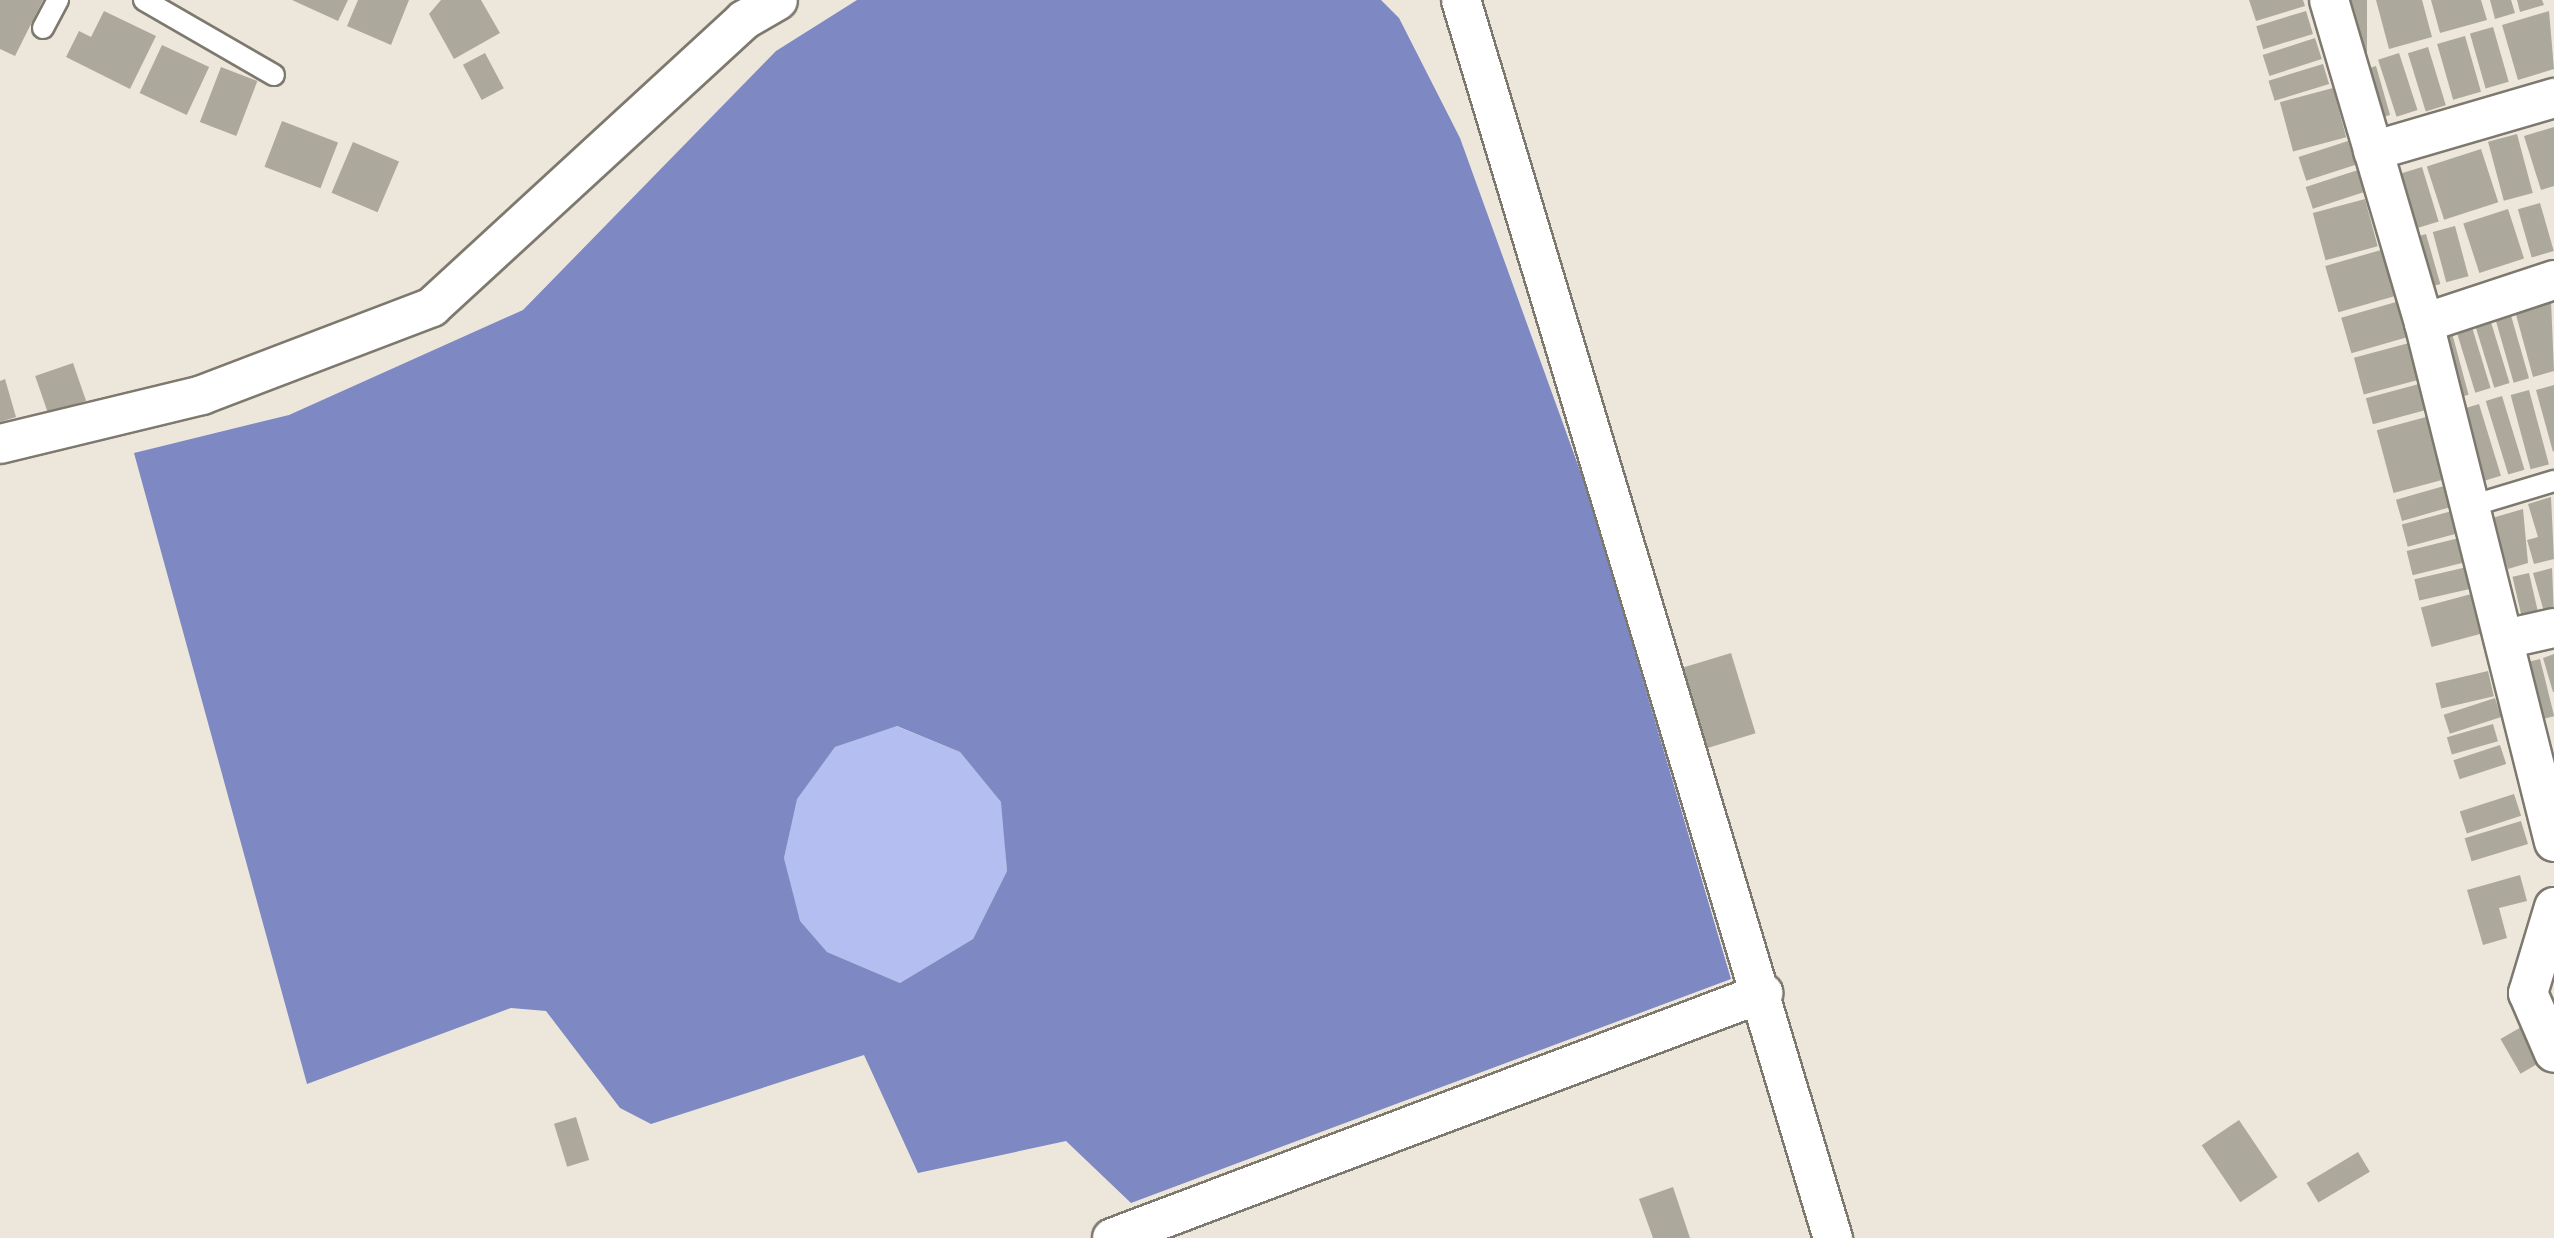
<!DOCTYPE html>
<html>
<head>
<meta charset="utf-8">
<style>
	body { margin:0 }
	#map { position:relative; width:2554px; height:1238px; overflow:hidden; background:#ede7db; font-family:Quicksand,sans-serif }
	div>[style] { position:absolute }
	.green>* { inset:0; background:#b4bef1 }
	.water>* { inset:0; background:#7e88c3 }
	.building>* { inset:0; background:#ada89c; transform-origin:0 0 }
	.roads { filter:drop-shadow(2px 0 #7e796e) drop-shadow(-2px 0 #7e796e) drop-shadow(0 2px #7e796e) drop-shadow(0 -2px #7e796e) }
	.lane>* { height:20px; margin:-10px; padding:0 10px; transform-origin:10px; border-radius:10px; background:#fff }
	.street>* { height:38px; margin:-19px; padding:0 19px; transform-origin:19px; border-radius:19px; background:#fff }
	span { translate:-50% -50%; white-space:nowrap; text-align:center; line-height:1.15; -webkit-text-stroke:8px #faf5e8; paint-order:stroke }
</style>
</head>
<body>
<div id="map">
	<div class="green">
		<div style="clip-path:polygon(896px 726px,960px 752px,1002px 803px,1007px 871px,973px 939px,900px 983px,827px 952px,799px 921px,784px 858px,796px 799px,835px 747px)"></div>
	</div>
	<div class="water">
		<div style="clip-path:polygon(evenodd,857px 0,1381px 0,1399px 18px,1460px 138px,1587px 490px,1731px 979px,1131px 1203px,1066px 1141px,918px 1173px,864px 1055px,651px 1124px,620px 1108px,546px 1011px,511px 1008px,307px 1084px,134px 453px,289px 415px,523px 310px,776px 51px,857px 0,897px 726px,960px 752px,1001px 802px,1007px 871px,973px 939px,900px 983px,827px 952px,800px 921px,784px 858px,797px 799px,835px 747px,897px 726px)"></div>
	</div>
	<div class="building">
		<div style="clip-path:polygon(0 0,43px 0,15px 56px,0 49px)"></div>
		<div style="clip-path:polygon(292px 0,348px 0,338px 21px)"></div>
		<div style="clip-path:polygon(358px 0,409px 0,391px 45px,347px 26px)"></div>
		<div style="clip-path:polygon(441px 0,481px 0,500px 33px,454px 59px,429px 14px)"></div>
		<div style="clip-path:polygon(2249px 0,2303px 0,2305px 6px,2256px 21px)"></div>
		<div style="left:2342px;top:0;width:25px;height:60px"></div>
		<div style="clip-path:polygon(2376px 0,2422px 0,2432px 37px,2389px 49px)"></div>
		<div style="clip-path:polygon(2431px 0,2481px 0,2487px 20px,2440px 33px)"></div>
		<div style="clip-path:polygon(2490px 0,2511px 0,2515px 13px,2495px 19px)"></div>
		<div style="clip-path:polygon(2517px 0,2542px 0,2544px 5px,2520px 12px)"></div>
		<div style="clip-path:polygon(104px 11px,156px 36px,130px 89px,66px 57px,79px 31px,91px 37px)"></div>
		<div style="left:2306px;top:11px;width:24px;height:52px;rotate:73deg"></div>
		<div style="clip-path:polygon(2549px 11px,2554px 69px,2518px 80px,2502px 25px)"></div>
		<div style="left:2493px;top:27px;width:57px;height:24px;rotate:74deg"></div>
		<div style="left:2465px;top:36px;width:58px;height:29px;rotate:74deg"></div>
		<div style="left:2315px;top:38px;width:22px;height:55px;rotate:72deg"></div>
		<div style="left:162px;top:45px;width:52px;height:53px;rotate:25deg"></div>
		<div style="left:2428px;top:47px;width:61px;height:21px;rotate:73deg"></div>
		<div style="left:485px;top:53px;width:40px;height:25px;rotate:62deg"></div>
		<div style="left:2399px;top:53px;width:60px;height:22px;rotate:72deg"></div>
		<div style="left:2323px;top:64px;width:21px;height:57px;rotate:73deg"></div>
		<div style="left:2376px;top:66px;width:51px;height:18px;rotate:74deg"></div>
		<div style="left:221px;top:67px;width:39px;height:59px;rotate:21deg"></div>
		<div style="left:2333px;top:88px;width:51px;height:55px;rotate:75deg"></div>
		<div style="left:282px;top:121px;width:60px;height:49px;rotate:21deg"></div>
		<div style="clip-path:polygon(2554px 127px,2554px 186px,2541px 190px,2524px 136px)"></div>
		<div style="left:2517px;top:134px;width:61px;height:30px;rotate:75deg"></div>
		<div style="left:2348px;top:141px;width:25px;height:52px;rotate:72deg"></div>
		<div style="left:353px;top:142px;width:50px;height:55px;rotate:23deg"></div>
		<div style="left:2481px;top:149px;width:56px;height:57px;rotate:72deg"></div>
		<div style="left:2422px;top:167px;width:57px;height:28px;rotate:73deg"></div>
		<div style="left:2358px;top:170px;width:23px;height:55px;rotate:72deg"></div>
		<div style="left:2365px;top:199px;width:49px;height:54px;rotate:75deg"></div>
		<div style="left:2540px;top:203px;width:50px;height:23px;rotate:74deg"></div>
		<div style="left:2508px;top:209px;width:52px;height:47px;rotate:72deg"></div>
		<div style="left:2455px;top:226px;width:52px;height:23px;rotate:75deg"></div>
		<div style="left:2426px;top:234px;width:52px;height:19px;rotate:74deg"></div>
		<div style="left:2381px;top:250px;width:48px;height:58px;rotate:74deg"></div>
		<div style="clip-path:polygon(2551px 301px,2554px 371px,2533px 377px,2515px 311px)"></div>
		<div style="left:2396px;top:302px;width:37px;height:57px;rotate:74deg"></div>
		<div style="left:2510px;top:312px;width:69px;height:16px;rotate:74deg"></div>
		<div style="left:2490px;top:319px;width:67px;height:16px;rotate:73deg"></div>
		<div style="left:2471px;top:324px;width:67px;height:16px;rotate:73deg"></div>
		<div style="left:2452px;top:333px;width:64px;height:16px;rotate:75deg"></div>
		<div style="left:2409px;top:343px;width:38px;height:57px;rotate:75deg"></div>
		<div style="left:73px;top:363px;width:40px;height:40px;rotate:71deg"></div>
		<div style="clip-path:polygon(5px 379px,16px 417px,0 422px,0 381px)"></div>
		<div style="left:2419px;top:384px;width:27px;height:55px;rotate:75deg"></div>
		<div style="clip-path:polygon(2554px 385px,2554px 451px,2553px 452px,2536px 390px)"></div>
		<div style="left:2529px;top:390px;width:77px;height:19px;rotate:75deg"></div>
		<div style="left:2502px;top:396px;width:77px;height:17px;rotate:73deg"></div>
		<div style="left:2479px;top:404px;width:75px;height:19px;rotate:73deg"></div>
		<div style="left:2426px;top:417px;width:65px;height:51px;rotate:75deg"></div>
		<div style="left:2444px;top:486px;width:22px;height:50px;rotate:74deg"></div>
		<div style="clip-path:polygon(2551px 497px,2554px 559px,2534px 564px,2527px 540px,2538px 537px,2528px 504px)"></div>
		<div style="clip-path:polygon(2523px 509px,2528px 563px,2508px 569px,2492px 518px)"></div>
		<div style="left:2452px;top:511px;width:23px;height:52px;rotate:75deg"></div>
		<div style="left:2459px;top:538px;width:25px;height:54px;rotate:76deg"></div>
		<div style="left:2467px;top:567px;width:22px;height:54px;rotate:77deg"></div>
		<div style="clip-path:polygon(2552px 568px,2554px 616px,2546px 619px,2533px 573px)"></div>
		<div style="left:2529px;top:573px;width:47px;height:17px;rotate:77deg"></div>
		<div style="left:2475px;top:593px;width:41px;height:56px;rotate:75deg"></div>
		<div style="left:1731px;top:653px;width:84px;height:50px;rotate:73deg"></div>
		<div style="clip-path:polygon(2554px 654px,2554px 692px,2553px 692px,2543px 658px)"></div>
		<div style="left:2540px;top:659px;width:59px;height:22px;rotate:76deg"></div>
		<div style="left:2488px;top:671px;width:26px;height:54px;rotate:77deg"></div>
		<div style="left:2495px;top:698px;width:20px;height:54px;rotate:72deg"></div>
		<div style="left:2493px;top:724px;width:18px;height:48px;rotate:74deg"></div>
		<div style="left:2500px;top:745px;width:20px;height:49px;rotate:72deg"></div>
		<div style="left:2514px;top:794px;width:23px;height:57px;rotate:72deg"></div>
		<div style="left:2521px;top:821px;width:24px;height:59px;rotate:73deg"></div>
		<div style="clip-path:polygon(2520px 875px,2527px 901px,2499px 908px,2507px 938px,2483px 945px,2467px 890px)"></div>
		<div style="left:2523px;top:1026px;width:40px;height:26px;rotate:60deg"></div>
		<div style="left:576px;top:1117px;width:45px;height:23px;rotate:73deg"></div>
		<div style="left:2239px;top:1120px;width:69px;height:45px;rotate:56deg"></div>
		<div style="left:2358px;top:1152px;width:23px;height:60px;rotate:59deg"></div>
		<div style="clip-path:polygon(1673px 1187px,1690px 1238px,1653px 1238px,1639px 1199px)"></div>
	</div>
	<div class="roads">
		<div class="lane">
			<div style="left:144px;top:0;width:150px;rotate:30deg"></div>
			<div style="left:43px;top:28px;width:32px;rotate:-62deg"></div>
			<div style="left:2471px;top:506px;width:87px;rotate:-16.8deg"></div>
		</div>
		<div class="street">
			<div style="left:1461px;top:0;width:1293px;rotate:73.28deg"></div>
			<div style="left:2329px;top:0;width:337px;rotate:73.6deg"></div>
			<div style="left:2424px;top:323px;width:535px;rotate:75.94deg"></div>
			<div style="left:2373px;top:151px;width:189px;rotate:-16.3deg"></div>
			<div style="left:2424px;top:323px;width:137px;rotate:-18.3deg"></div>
			<div style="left:0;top:444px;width:208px;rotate:-13.6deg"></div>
			<div style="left:202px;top:395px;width:246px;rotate:-20.9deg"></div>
			<div style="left:432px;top:307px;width:424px;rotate:-42.6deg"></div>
			<div style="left:744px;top:20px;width:39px;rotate:-30deg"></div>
			<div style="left:2505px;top:639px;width:50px;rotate:-12.7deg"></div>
			<div style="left:2554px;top:907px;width:90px;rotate:106.8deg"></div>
			<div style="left:2528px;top:993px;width:65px;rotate:66.6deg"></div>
			<div style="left:1112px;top:1238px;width:696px;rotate:-20.62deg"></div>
		</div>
	</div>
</div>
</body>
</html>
